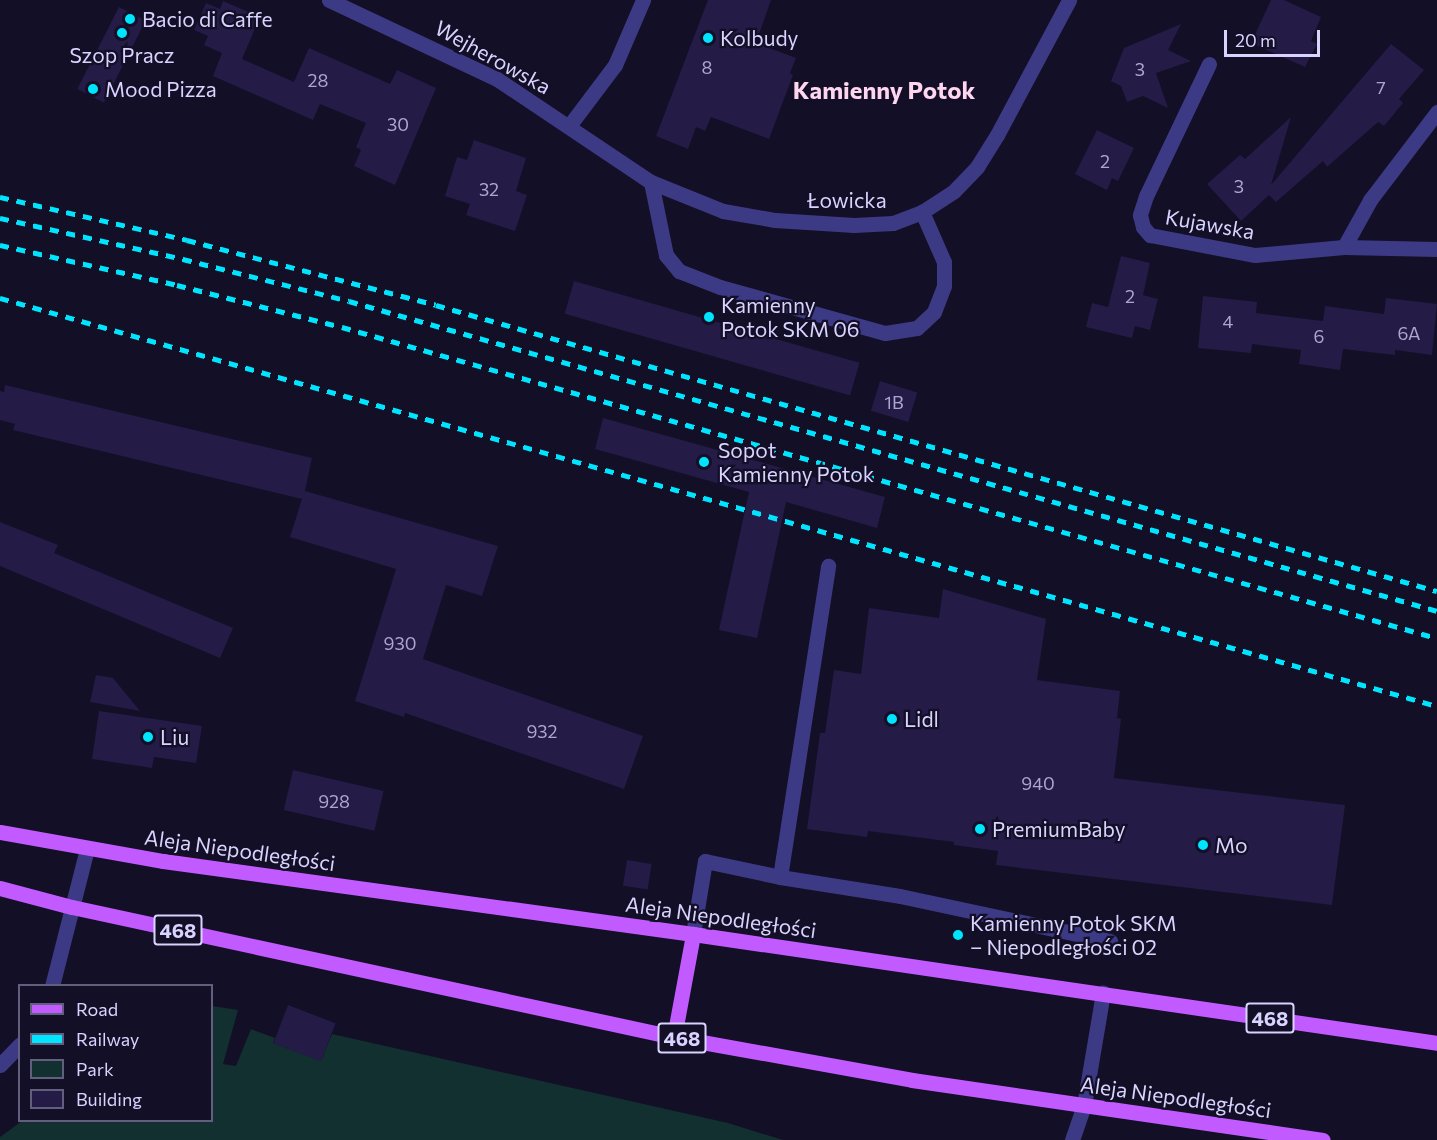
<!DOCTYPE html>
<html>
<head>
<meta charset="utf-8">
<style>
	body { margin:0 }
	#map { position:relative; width:1437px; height:1140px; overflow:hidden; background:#130f26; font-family:Commissioner,sans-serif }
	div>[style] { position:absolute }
	.green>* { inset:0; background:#12302f }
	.building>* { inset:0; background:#241b47; transform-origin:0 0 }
	.minor>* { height:15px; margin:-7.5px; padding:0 7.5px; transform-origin:7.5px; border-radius:7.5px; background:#3d3a85 }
	.major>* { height:15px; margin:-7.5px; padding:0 7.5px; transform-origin:7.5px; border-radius:7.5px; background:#c25bff }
	.rail>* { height:4.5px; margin-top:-2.25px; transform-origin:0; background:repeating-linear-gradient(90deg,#00e5ff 0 9px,transparent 0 17px) }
	.dots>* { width:16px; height:16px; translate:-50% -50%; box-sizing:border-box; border:3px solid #130f26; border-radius:50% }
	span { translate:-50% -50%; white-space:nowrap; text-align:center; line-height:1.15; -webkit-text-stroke:4.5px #130f26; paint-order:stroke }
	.number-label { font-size:18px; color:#aca6d1 }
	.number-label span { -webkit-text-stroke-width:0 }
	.shield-label span { padding:2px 4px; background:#130f26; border:2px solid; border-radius:4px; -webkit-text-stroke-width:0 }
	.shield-label { font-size:20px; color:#d9d4ff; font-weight:700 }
	.poi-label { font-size:21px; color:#d9d4ff }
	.left { translate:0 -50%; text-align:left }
	.street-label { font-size:21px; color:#d9d4ff }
	.quarter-label { font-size:24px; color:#ffd6f0; font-weight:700 }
	.legend { position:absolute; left:18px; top:984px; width:195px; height:138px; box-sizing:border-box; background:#130f26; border:2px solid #625e7d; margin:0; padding:8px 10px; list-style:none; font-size:18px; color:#d9d4ff }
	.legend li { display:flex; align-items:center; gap:12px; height:30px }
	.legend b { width:30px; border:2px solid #625e7d }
	.scale { position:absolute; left:1224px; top:30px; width:96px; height:27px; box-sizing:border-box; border:3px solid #d9d4ff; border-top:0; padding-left:8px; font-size:18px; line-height:21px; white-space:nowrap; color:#d9d4ff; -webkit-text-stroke:4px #130f26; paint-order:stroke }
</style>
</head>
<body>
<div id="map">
	<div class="green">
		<div style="clip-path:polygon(212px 1006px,238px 1010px,223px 1064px,236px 1066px,251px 1029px,275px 1038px,273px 1043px,321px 1061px,332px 1034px,728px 1123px,783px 1140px,0 1140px,0 1137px,22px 1121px,212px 1120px)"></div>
	</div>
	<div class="building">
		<div style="clip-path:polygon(708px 0,771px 0,756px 43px,796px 58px,790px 73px,793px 75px,769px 139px,711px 117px,705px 131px,696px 127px,688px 149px,656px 136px)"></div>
		<div style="clip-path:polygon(1271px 0,1284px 0,1321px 17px,1311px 41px,1317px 44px,1305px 67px,1251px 43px)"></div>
		<div style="clip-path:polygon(223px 1px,260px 17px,242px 59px,294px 82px,309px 48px,390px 84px,397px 70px,436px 88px,395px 185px,354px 166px,361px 150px,356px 147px,366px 123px,320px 104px,313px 120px,213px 76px,222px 53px,204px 45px,208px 36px,194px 30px,206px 3px,220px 9px)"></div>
		<div style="left:119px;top:7px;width:30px;height:92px;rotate:27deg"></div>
		<div style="clip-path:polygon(1181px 24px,1168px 50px,1191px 61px,1156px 73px,1168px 108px,1143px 96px,1127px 102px,1121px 86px,1111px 81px,1124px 48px)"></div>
		<div style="clip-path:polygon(1391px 44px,1424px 70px,1399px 99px,1403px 103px,1384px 126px,1378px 122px,1327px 167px,1323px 161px,1276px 202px,1269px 195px,1241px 221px,1207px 184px,1240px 155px,1245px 159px,1291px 117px,1271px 185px)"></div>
		<div style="clip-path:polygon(1097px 130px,1134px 148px,1118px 181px,1112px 178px,1107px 190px,1075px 174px)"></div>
		<div style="clip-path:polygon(474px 140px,526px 158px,516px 191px,527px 195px,515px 231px,466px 215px,470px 204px,445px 196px,457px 157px,467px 160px)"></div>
		<div style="clip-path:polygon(1121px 256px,1150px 263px,1143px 295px,1158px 299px,1150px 330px,1135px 326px,1132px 338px,1086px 327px,1092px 303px,1108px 307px)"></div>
		<div style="left:574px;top:281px;width:297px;height:34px;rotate:16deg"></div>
		<div style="clip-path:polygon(1203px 296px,1257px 302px,1256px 313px,1323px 321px,1325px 306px,1384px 314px,1386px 298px,1437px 304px,1432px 355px,1395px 350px,1395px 355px,1343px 349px,1340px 370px,1299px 364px,1301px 350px,1252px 344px,1251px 353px,1198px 348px)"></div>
		<div style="left:880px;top:381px;width:39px;height:31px;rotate:17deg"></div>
		<div style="clip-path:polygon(5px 385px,312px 458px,304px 495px,305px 491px,498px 546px,482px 596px,446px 585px,423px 659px,643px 736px,624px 789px,405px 713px,404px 717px,355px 701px,396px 569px,290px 537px,302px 499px,13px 430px,15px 424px,0 420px,0 391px,4px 392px)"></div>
		<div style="clip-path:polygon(603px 418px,885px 497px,877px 528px,786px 502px,757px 638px,719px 630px,749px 492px,595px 449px)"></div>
		<div style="clip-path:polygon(0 522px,58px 545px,54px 553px,233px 628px,220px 658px,0 566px)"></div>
		<div style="clip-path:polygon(943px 589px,1046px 619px,1037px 680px,1120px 691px,1117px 718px,1121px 719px,1114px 778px,1345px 805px,1332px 905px,996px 865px,998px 851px,954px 845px,954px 842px,868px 831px,867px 837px,807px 829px,820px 733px,825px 733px,834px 670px,861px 674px,869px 608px,939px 618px)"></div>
		<div style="clip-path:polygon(96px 675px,113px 678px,140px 711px,90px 702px)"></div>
		<div style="clip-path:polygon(99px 711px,202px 726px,196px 763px,154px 757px,152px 768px,92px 759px)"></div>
		<div style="left:293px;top:770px;width:93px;height:41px;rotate:13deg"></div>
		<div style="left:627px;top:860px;width:25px;height:26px;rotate:9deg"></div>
		<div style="left:288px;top:1005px;width:51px;height:41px;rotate:21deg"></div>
	</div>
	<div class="minor">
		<div style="left:329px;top:0;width:186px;rotate:25.2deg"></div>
		<div style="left:497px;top:79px;width:185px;rotate:33.8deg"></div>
		<div style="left:651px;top:182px;width:78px;rotate:21.9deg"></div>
		<div style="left:723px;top:211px;width:53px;rotate:9.8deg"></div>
		<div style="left:775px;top:220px;width:79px;rotate:3.6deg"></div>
		<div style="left:854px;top:225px;width:39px;rotate:-3deg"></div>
		<div style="left:893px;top:223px;width:31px;rotate:-21deg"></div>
		<div style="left:922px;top:212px;width:38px;rotate:-33deg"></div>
		<div style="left:954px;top:191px;width:33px;rotate:-46deg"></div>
		<div style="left:977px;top:167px;width:38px;rotate:-58deg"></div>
		<div style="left:997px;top:135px;width:153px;rotate:-61.9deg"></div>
		<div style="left:1209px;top:64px;width:146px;rotate:115.5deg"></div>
		<div style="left:1146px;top:196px;width:20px;rotate:108deg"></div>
		<div style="left:1140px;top:215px;width:12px;rotate:76deg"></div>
		<div style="left:1143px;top:227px;width:11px;rotate:49deg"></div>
		<div style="left:1150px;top:235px;width:107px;rotate:10.8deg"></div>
		<div style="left:1255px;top:255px;width:89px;rotate:-5.1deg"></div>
		<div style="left:1344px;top:247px;width:54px;rotate:-61deg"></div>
		<div style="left:1370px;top:200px;width:111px;rotate:-52.7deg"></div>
		<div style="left:569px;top:126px;width:76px;rotate:-53deg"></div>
		<div style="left:615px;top:65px;width:71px;rotate:-66.7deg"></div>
		<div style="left:651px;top:182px;width:75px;rotate:78.4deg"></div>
		<div style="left:666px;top:255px;width:21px;rotate:51deg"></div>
		<div style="left:679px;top:271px;width:44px;rotate:21.3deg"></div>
		<div style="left:720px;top:287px;width:171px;rotate:15.6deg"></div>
		<div style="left:885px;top:333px;width:32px;rotate:-9deg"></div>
		<div style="left:917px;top:328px;width:23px;rotate:-43deg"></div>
		<div style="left:934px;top:312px;width:28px;rotate:-69deg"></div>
		<div style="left:944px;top:286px;width:24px;rotate:-90deg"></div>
		<div style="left:944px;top:262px;width:55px;rotate:-113.7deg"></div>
		<div style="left:1344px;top:247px;width:93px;rotate:1.2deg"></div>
		<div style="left:780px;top:877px;width:315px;rotate:-81.2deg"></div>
		<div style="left:693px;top:934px;width:74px;rotate:-80.7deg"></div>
		<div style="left:705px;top:861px;width:77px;rotate:12deg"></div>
		<div style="left:780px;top:877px;width:121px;rotate:9deg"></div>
		<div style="left:900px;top:896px;width:215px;rotate:12.1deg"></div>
		<div style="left:52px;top:986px;width:141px;rotate:-75.7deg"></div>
		<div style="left:0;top:1065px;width:29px;rotate:-46deg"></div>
		<div style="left:1072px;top:1140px;width:37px;rotate:-71deg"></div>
		<div style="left:1084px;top:1105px;width:114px;rotate:-80.4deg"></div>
	</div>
	<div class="major">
		<div style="left:0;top:832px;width:166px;rotate:10.1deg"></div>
		<div style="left:163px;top:861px;width:535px;rotate:7.84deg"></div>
		<div style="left:693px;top:934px;width:752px;rotate:8.33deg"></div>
		<div style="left:0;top:888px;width:74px;rotate:14.8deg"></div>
		<div style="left:72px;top:907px;width:616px;rotate:12.19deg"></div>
		<div style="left:674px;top:1037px;width:242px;rotate:10.2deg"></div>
		<div style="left:912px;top:1080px;width:415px;rotate:8.3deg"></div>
		<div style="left:674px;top:1037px;width:105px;rotate:-79.5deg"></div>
	</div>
	<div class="rail">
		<div style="left:0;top:197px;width:192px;rotate:12.9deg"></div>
		<div style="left:187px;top:240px;width:257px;rotate:14.6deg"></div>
		<div style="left:436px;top:305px;width:1041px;rotate:15.95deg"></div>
		<div style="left:0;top:218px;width:188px;rotate:12.6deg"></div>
		<div style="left:183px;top:259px;width:171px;rotate:14.2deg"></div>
		<div style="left:349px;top:301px;width:1131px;rotate:15.9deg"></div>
		<div style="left:0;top:245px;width:181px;rotate:12.7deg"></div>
		<div style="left:177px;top:285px;width:170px;rotate:14.3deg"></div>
		<div style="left:342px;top:327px;width:1138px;rotate:15.86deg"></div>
		<div style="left:0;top:298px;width:1494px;rotate:15.85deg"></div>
	</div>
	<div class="dots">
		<div style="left:130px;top:19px;background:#00e5ff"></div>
		<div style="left:122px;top:33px;background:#00e5ff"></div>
		<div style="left:708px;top:38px;background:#00e5ff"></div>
		<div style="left:93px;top:89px;background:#00e5ff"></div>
		<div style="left:709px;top:317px;background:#00e5ff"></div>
		<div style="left:704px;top:462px;background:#00e5ff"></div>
		<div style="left:892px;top:719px;background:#00e5ff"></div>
		<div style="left:148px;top:737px;background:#00e5ff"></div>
		<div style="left:980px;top:829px;background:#00e5ff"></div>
		<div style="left:1203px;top:845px;background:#00e5ff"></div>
		<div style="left:958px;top:935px;background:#00e5ff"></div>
	</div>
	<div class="number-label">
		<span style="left:707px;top:67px">8</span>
		<span style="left:1140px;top:69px">3</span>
		<span style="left:318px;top:80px">28</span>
		<span style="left:1381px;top:87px">7</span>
		<span style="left:398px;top:124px">30</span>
		<span style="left:1105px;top:161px">2</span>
		<span style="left:1239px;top:186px">3</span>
		<span style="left:489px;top:189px">32</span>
		<span style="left:1130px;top:296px">2</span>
		<span style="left:1228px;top:321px">4</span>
		<span style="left:1409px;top:333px">6A</span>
		<span style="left:1319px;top:336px">6</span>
		<span style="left:894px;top:402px">1B</span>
		<span style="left:400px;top:643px">930</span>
		<span style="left:542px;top:731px">932</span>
		<span style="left:1038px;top:783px">940</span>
		<span style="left:334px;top:801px">928</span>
	</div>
	<div class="shield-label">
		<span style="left:178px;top:930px">468</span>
		<span style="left:1270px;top:1018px">468</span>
		<span style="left:682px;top:1038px">468</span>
	</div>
	<div class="poi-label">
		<span class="left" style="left:142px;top:19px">Bacio di Caffe</span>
		<span class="left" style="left:720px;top:38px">Kolbudy</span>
		<span style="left:122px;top:55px">Szop Pracz</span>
		<span class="left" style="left:105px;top:89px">Mood Pizza</span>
		<span class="left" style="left:721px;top:317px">Kamienny<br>Potok SKM 06</span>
		<span class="left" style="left:718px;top:462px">Sopot<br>Kamienny Potok</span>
		<span class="left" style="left:904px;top:719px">Lidl</span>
		<span class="left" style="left:160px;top:737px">Liu</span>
		<span class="left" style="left:992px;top:829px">PremiumBaby</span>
		<span class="left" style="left:1215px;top:845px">Mo</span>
		<span class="left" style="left:970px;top:935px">Kamienny Potok SKM<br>– Niepodległości 02</span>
	</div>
	<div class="street-label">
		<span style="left:493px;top:57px;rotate:29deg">Wejherowska</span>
		<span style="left:847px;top:200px">Łowicka</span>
		<span style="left:1210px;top:224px;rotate:10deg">Kujawska</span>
		<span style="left:240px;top:850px;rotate:8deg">Aleja Niepodległości</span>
		<span style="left:721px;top:917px;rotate:8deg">Aleja Niepodległości</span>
		<span style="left:1176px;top:1097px;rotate:8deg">Aleja Niepodległości</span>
	</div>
	<div class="quarter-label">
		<span style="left:884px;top:90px">Kamienny Potok</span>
	</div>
	<ul class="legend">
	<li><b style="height:8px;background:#c25bff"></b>Road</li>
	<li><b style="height:8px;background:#00e5ff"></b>Railway</li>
	<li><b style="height:16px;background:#12302f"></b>Park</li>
	<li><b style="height:16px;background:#241b47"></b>Building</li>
	</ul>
	<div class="scale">20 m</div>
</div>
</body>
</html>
